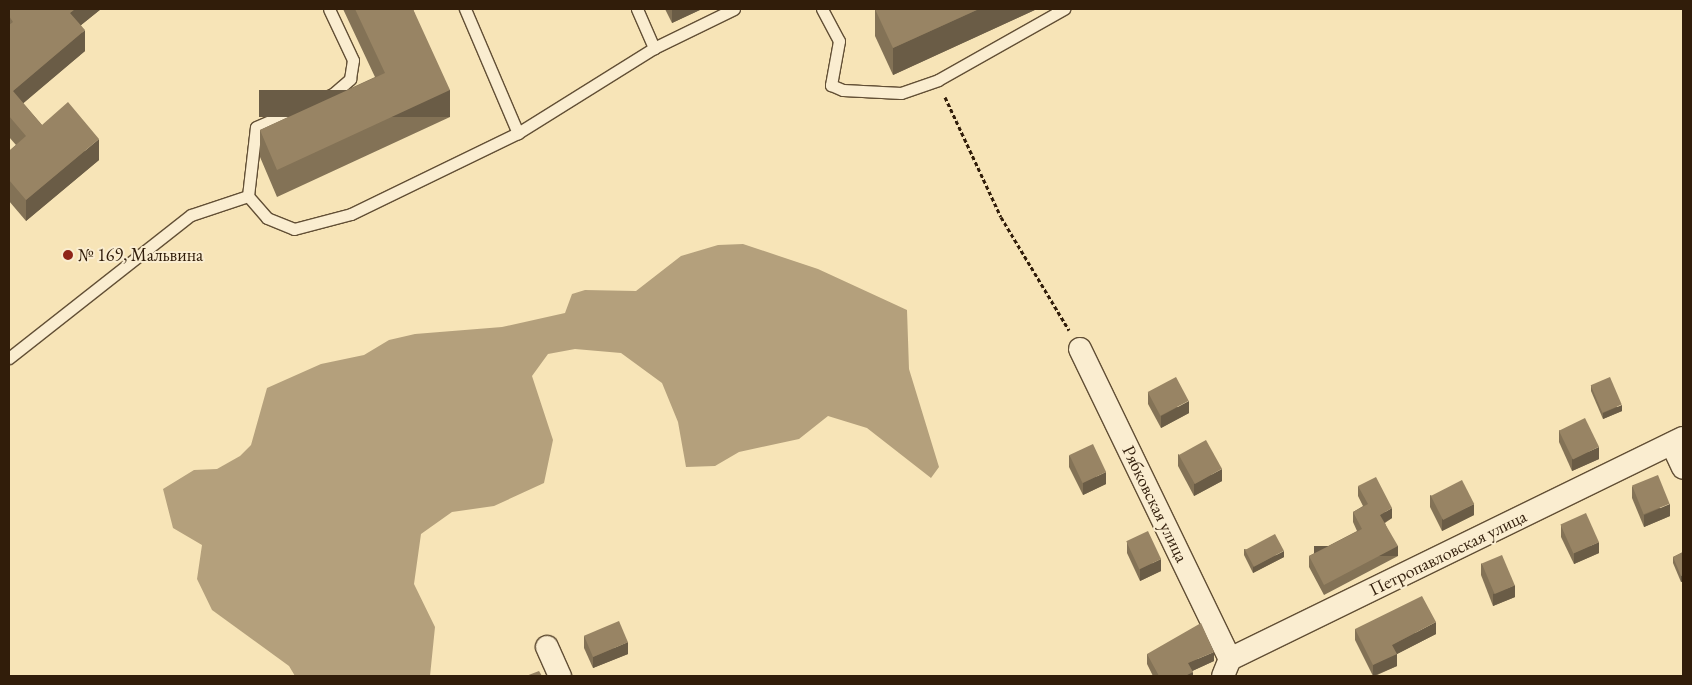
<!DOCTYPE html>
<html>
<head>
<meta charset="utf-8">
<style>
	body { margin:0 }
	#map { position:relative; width:1692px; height:685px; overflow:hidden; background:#f7e4b7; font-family:"EB Garamond",serif }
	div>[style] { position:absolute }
	.water>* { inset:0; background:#b4a07c }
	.path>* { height:3px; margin-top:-1.5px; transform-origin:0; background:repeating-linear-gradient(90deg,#311d0a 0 4px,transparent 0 6.5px) }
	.roads { filter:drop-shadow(1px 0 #624f35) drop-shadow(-1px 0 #624f35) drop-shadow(0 1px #624f35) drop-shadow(0 -1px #624f35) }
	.lane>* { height:11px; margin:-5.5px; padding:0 5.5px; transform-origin:5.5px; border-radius:5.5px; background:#faedd0 }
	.street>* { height:22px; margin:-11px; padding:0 11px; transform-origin:11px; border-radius:11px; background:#faedd0 }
	.wall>* { inset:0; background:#837256 }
	.shaded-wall>* { inset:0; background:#6a5c46; transform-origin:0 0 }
	.building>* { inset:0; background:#988464; transform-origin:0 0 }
	.dots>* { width:14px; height:14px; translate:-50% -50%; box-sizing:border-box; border:2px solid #faedd0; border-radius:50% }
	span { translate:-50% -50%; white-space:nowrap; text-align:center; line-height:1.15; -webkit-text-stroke:4px #faedd0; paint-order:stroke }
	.poi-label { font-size:18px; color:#311d0a }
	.left { translate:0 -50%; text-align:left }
	.street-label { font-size:18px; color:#311d0a }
	.frame { position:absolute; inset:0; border:10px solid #311d0a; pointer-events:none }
</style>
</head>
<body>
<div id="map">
	<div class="water">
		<div style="clip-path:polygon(743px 244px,818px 269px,907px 310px,909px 369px,939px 467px,931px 478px,867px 428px,828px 416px,799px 439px,739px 452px,715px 466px,686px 467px,678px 422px,662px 383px,621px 353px,575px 349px,548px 354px,532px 376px,553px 440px,544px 483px,494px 506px,452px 512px,421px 534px,414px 584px,435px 627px,430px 676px,295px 676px,289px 666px,212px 610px,197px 579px,202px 545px,173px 528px,163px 489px,194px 470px,217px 469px,240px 456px,251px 445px,267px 388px,321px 364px,364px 355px,389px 340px,415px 334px,502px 327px,565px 313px,572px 294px,585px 290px,636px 291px,681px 256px,718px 245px)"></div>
	</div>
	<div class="path">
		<div style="left:945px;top:97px;width:132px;rotate:65deg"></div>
		<div style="left:1001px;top:217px;width:132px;rotate:59deg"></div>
	</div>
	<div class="roads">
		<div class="lane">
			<div style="left:465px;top:9px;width:135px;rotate:66.9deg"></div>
			<div style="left:637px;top:9px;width:43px;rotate:66.4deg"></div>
			<div style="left:654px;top:48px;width:89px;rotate:-26deg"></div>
			<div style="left:822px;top:9px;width:36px;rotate:62deg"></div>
			<div style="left:839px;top:41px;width:45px;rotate:100.3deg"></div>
			<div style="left:831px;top:85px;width:13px;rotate:23deg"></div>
			<div style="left:843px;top:90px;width:58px;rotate:3deg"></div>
			<div style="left:901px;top:93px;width:39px;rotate:-19deg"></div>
			<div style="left:938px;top:80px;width:145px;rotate:-29.4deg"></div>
			<div style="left:248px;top:196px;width:29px;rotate:49deg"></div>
			<div style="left:267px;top:218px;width:29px;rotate:22deg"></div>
			<div style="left:294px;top:229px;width:59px;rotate:-14.7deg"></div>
			<div style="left:351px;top:214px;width:186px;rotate:-25.9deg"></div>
			<div style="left:518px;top:133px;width:160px;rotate:-32deg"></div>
			<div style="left:9px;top:358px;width:231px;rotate:-38.2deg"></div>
			<div style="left:191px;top:215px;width:60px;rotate:-18.4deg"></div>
			<div style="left:248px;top:196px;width:69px;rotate:-83.4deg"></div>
			<div style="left:256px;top:127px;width:84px;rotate:-23.2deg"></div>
			<div style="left:333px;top:94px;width:23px;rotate:-41deg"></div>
			<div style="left:350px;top:79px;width:19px;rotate:-81deg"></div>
			<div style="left:353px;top:60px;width:56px;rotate:-115.2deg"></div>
		</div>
		<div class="street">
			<div style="left:1080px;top:349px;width:344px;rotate:64.2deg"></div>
			<div style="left:1672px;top:444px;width:26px;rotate:65deg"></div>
			<div style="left:547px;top:647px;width:32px;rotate:66deg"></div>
			<div style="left:1223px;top:676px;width:18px;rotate:-68deg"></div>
			<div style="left:1230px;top:659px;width:504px;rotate:-26.01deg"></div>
		</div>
	</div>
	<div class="wall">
		<div style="clip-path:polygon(9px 9px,101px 9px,81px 25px,85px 51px,23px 103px,42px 125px,99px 160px,26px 221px,9px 201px,9px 151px,16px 145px,9px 137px)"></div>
		<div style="clip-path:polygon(343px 9px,413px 9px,450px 117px,277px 197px,260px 157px,260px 130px,375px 77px)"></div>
		<div style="clip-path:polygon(665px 9px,702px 9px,672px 23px)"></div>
		<div style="clip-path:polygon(875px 9px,1037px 9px,893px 75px,875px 36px)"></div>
		<div style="clip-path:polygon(1591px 385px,1622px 411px,1603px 419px,1591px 391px)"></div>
		<div style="clip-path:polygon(1148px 392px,1189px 413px,1161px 428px,1148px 404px)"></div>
		<div style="clip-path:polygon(1559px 430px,1599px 459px,1572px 471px,1559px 442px)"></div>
		<div style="clip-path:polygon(1178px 454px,1222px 481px,1194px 496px,1178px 466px)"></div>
		<div style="clip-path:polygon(1069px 455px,1106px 484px,1083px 495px,1069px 467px)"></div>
		<div style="clip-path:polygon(1358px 486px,1392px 518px,1385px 523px,1398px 556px,1324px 595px,1309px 567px,1309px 556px,1357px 531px,1353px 522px,1353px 512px,1363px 506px,1358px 496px)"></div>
		<div style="clip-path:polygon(1632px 486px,1670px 516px,1644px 527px,1632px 498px)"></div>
		<div style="clip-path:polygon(1430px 495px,1474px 515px,1442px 531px,1430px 507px)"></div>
		<div style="clip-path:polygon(1561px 525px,1599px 553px,1574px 564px,1561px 537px)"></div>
		<div style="clip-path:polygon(1127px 542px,1161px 571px,1140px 581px,1127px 553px)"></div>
		<div style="clip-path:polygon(1244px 549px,1284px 557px,1253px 573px,1244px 555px)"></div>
		<div style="clip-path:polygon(1683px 552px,1683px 581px,1681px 582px,1673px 563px,1673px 557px)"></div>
		<div style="clip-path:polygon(1481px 563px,1515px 597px,1493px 606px,1481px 575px)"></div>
		<div style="clip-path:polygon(1355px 629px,1436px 634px,1397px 654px,1397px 666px,1375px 676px,1373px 676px,1355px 640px)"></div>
		<div style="clip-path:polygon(584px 636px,628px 654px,593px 668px,584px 648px)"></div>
		<div style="clip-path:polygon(1147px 654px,1214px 661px,1192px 671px,1193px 676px,1153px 676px,1147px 664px)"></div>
	</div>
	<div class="shaded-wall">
		<div style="clip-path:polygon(75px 9px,101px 9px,70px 34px,70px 13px)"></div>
		<div style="clip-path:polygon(672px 9px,702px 9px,672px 23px)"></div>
		<div style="clip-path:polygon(979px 9px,1037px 9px,893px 75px,893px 48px)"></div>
		<div style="clip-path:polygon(85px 30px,85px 51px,13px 112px,13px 91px)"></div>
		<div style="left:450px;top:90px;width:27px;height:191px;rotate:90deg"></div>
		<div style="clip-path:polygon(99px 139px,99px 160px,26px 221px,26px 200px)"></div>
		<div style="clip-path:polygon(1189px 401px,1189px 413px,1161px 428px,1161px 416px)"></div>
		<div style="clip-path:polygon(1622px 405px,1622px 411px,1603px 419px,1603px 413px)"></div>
		<div style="clip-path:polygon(1599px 447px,1599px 459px,1572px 471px,1572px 459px)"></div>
		<div style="clip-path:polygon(1222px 469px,1222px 481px,1194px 496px,1194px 484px)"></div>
		<div style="clip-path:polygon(1106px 472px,1106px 484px,1083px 495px,1083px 483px)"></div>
		<div style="clip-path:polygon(1474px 504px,1474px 515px,1442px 531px,1442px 519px)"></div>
		<div style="clip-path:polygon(1670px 504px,1670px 516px,1644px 527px,1644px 515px)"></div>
		<div style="clip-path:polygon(1392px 508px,1392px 518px,1380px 525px,1380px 515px)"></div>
		<div style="clip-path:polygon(1599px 542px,1599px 553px,1574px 564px,1574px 553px)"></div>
		<div style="left:1398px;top:546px;width:10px;height:84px;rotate:90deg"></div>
		<div style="clip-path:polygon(1284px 551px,1284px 557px,1253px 573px,1253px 567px)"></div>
		<div style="clip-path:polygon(1161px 559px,1161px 571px,1140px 581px,1140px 569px)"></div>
		<div style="clip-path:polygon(1683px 575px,1683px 581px,1681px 582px,1681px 576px)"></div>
		<div style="clip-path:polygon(1515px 585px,1515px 597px,1493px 606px,1493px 594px)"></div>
		<div style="clip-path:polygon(1436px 622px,1436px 634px,1397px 654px,1397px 666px,1373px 676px,1373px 665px,1392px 645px)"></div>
		<div style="clip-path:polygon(628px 642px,628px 654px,593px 668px,593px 657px)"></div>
		<div style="clip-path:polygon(1214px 652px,1214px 661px,1188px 673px,1188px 663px)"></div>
		<div style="clip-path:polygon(1193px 672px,1193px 676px,1185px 676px)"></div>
	</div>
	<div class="building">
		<div style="clip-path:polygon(9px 9px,75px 9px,70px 13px,85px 30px,13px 91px,42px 125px,68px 102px,99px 139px,26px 200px,9px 180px,9px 151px,26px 136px,9px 116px,9px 25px,13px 22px,9px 16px)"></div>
		<div style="clip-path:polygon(355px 9px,413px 9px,450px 90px,277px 170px,260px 130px,385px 73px)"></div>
		<div style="clip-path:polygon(875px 9px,979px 9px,893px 48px)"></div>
		<div style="left:1176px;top:377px;width:27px;height:32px;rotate:62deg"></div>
		<div style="left:1610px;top:377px;width:30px;height:21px;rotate:67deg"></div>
		<div style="left:1585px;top:418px;width:32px;height:29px;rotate:64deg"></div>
		<div style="left:1206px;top:440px;width:33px;height:31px;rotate:61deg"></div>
		<div style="left:1093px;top:444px;width:31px;height:26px;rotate:65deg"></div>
		<div style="left:1658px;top:475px;width:31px;height:28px;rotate:68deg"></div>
		<div style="clip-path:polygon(1376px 477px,1392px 508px,1380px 515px,1398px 546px,1324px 585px,1309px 556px,1362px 529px,1353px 512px,1368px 504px,1358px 486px)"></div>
		<div style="left:1462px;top:480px;width:27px;height:35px;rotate:63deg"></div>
		<div style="left:1586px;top:513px;width:32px;height:28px;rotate:66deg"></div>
		<div style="left:1148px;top:531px;width:31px;height:24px;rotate:65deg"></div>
		<div style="left:1275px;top:534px;width:19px;height:34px;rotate:62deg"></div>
		<div style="clip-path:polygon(1683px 552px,1683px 575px,1681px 576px,1673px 557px)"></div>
		<div style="left:1502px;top:555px;width:33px;height:22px;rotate:67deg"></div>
		<div style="clip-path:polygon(1422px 596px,1436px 622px,1392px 645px,1397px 654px,1373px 665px,1355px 629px)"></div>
		<div style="left:619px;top:621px;width:23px;height:38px;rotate:67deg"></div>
		<div style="clip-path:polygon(1201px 623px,1214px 652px,1188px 663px,1193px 672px,1185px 676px,1159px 676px,1147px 654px)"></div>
		<div style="clip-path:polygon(539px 671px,542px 676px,526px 676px)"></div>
	</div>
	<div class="dots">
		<div style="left:68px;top:255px;background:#8f2418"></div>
	</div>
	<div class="poi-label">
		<span class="left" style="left:78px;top:255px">№ 169, Мальвина</span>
	</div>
	<div class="street-label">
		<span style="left:1155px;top:504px;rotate:64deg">Рябковская улица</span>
		<span style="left:1448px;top:553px;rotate:-26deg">Петропавловская улица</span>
	</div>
	<div class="frame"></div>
</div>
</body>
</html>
